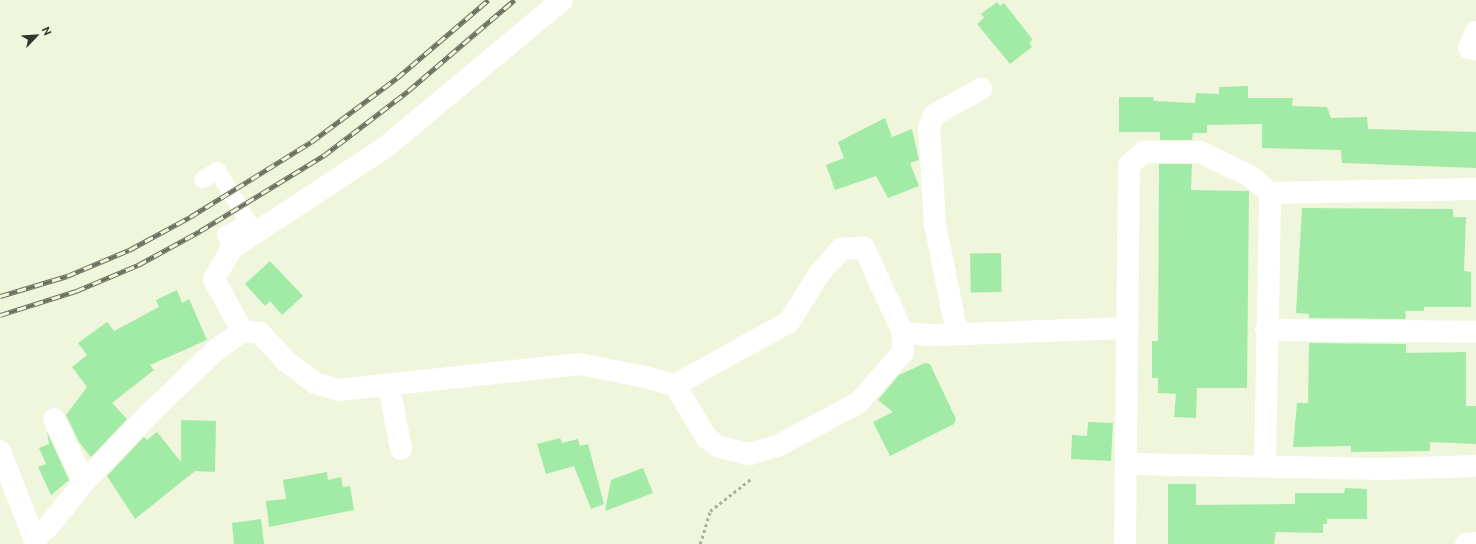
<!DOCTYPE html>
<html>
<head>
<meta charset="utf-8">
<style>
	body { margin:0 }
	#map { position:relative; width:1476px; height:544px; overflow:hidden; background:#eff6db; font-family:Ubuntu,sans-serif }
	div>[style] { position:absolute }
	.building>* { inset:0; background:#a1eba7; transform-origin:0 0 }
	.path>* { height:2.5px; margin-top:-1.25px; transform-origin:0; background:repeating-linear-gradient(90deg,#abb19b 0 3px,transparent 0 6px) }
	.pedestrian>* { height:17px; margin:-8.5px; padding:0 8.5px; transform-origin:8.5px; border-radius:8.5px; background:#fff }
	.minor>* { height:22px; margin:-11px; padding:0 11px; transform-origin:11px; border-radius:11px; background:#fff }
	.secondary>* { height:22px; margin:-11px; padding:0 11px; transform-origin:11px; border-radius:11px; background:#fff }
	.rail>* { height:4.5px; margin-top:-2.25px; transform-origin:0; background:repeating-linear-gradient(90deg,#eff6db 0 9px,#6c7060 0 18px); box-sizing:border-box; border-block:1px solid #6c7060 }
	span { translate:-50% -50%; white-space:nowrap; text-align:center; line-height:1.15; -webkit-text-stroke:3.5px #eff6db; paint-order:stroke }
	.north { position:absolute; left:16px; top:16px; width:40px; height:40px; -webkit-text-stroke:3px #eff6db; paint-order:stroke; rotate:65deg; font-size:11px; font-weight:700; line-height:16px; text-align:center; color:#33362b }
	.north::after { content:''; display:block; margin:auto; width:14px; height:18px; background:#33362b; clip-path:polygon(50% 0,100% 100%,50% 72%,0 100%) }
</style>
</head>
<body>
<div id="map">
	<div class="building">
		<div style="clip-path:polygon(997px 2px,1000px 6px,1004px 3px,1033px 40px,1029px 42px,1032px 47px,1010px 64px,977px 24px,984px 18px,981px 14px)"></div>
		<div style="clip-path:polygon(1248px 86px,1248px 98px,1293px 98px,1292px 106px,1327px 107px,1331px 118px,1367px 117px,1368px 129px,1476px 132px,1476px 168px,1342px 163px,1341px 150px,1262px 148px,1262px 124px,1207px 125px,1207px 133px,1193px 133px,1192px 140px,1160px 140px,1160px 132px,1119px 132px,1119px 97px,1153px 97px,1154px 101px,1195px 103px,1196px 93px,1219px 94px,1219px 87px)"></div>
		<div style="clip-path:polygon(885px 118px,892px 137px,912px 129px,919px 160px,910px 163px,919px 186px,888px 198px,876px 176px,835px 190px,826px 165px,844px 158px,838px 142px)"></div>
		<div style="clip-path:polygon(1159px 164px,1192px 164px,1191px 190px,1249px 191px,1247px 388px,1197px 388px,1196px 418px,1174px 417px,1176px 394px,1158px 393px,1158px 378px,1152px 378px,1152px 341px,1158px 341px)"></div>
		<div style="clip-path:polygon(1302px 208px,1453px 209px,1453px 217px,1466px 217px,1464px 271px,1471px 272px,1471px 307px,1424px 307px,1424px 311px,1405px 311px,1406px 319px,1309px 318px,1309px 314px,1296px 313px)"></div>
		<div style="left:1001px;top:253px;width:39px;height:31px;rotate:89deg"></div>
		<div style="clip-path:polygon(270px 261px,303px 296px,282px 315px,270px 301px,265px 306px,245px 284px)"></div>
		<div style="clip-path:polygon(177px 290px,182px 303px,189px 299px,207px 340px,150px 365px,154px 370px,112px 403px,127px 419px,91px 457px,79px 442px,66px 415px,87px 387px,72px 367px,87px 355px,78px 343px,107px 322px,114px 331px,159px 307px,156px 300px)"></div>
		<div style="clip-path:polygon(1309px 343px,1406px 344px,1406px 353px,1466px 352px,1466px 406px,1476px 406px,1476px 444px,1430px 442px,1430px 451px,1351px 452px,1351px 446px,1293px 447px,1297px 403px,1308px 403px)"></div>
		<div style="clip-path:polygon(925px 363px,930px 364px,956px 419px,954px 424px,890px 456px,873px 422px,893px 412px,878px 400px,899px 375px)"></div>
		<div style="clip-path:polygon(181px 420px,216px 421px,215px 472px,195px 471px,135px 519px,107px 476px,144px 437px,147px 440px,157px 432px,181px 462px)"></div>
		<div style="clip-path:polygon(1088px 422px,1113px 423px,1111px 461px,1071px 459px,1072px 435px,1087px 436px)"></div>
		<div style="clip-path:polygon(47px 432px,69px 480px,51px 495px,38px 467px,46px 464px,39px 448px,49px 444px)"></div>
		<div style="clip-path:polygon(560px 438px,562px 443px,578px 439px,580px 446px,588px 444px,604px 504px,591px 509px,574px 466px,546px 474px,537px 444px)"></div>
		<div style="clip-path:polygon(643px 468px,653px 493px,605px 511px,611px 480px)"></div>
		<div style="clip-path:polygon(327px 472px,328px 480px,341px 477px,343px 487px,350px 486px,354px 510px,269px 527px,266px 501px,286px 499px,283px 480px)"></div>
		<div style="clip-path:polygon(1168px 484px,1196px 484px,1196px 505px,1295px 504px,1295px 493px,1344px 493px,1345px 488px,1367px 489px,1367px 519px,1327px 519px,1327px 524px,1323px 524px,1323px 533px,1276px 532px,1274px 544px,1168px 544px)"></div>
		<div style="clip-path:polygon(261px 519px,264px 544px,234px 544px,232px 523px)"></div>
	</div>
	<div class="path">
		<div style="left:700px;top:544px;width:34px;rotate:-73deg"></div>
		<div style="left:710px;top:511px;width:52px;rotate:-38deg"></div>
	</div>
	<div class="pedestrian">
		<div style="left:202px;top:179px;width:17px;rotate:-31deg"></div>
		<div style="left:217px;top:170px;width:61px;rotate:59.2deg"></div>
		<div style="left:248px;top:222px;width:26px;rotate:152deg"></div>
		<div style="left:225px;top:234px;width:16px;rotate:68deg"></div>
	</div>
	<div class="minor">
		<div style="left:1476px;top:32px;width:17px;rotate:114deg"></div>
		<div style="left:1469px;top:48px;width:7px;rotate:8deg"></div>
		<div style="left:1266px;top:330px;width:210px;rotate:0.5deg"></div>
		<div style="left:242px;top:331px;width:59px;rotate:-118.3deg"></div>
		<div style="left:214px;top:279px;width:34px;rotate:-60deg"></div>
		<div style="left:231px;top:249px;width:187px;rotate:-33.4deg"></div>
		<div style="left:387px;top:146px;width:228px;rotate:-39.8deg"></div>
		<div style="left:903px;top:333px;width:31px;rotate:4deg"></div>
		<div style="left:934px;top:335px;width:194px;rotate:-2.1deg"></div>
		<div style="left:957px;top:333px;width:111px;rotate:-101.4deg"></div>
		<div style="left:935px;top:224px;width:97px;rotate:-93.5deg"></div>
		<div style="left:929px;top:127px;width:13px;rotate:-67deg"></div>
		<div style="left:934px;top:115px;width:54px;rotate:-29deg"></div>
		<div style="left:389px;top:387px;width:63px;rotate:79deg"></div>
		<div style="left:54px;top:419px;width:70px;rotate:64.5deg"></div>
		<div style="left:1128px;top:464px;width:256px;rotate:1.1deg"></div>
		<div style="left:1384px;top:469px;width:92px;rotate:-1.9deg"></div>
		<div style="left:1265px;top:465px;width:272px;rotate:-88.9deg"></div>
		<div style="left:34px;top:538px;width:18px;rotate:-38deg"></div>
		<div style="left:48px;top:527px;width:58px;rotate:-51.3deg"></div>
		<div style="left:84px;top:482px;width:94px;rotate:-46.3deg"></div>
		<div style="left:149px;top:414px;width:93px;rotate:-43.7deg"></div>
		<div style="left:216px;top:350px;width:32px;rotate:-36deg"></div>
		<div style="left:242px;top:331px;width:18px;rotate:6deg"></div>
		<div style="left:260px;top:333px;width:38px;rotate:47deg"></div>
		<div style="left:286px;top:361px;width:36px;rotate:37deg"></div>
		<div style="left:315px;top:383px;width:25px;rotate:16deg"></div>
		<div style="left:339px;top:390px;width:241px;rotate:-6.2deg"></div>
		<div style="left:579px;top:364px;width:67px;rotate:11.1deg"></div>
		<div style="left:645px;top:377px;width:31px;rotate:15deg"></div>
		<div style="left:675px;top:385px;width:61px;rotate:59.2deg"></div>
		<div style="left:706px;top:437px;width:16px;rotate:38deg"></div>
		<div style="left:719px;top:447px;width:32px;rotate:13deg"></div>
		<div style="left:750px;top:454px;width:30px;rotate:-17deg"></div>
		<div style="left:779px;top:445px;width:89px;rotate:-28deg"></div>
		<div style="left:858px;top:403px;width:68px;rotate:-48.6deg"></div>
		<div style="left:903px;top:352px;width:19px;rotate:-90deg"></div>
		<div style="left:903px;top:333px;width:94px;rotate:-114.6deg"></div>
		<div style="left:864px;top:248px;width:23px;rotate:178deg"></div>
		<div style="left:841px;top:249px;width:33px;rotate:131deg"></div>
		<div style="left:819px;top:274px;width:57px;rotate:122deg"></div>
		<div style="left:789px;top:322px;width:130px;rotate:151.1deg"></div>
		<div style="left:1125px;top:544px;width:379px;rotate:-89.4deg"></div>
		<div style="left:1129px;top:165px;width:20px;rotate:-41deg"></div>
		<div style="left:1144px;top:152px;width:56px"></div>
		<div style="left:1200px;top:152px;width:55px;rotate:25.6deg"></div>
		<div style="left:1250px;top:176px;width:26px;rotate:40deg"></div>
		<div style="left:1270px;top:193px;width:206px;rotate:-1.1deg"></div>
		<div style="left:1466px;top:544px;width:10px;rotate:-6deg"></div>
	</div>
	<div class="secondary">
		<div style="left:0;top:451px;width:100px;rotate:68.8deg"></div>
	</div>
	<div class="rail">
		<div style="left:0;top:296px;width:70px;rotate:-16.6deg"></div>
		<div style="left:67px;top:276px;width:67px;rotate:-22.8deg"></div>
		<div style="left:129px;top:250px;width:69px;rotate:-28.4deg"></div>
		<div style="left:190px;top:217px;width:142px;rotate:-31.8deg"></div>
		<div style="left:311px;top:142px;width:107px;rotate:-36.7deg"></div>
		<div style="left:397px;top:78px;width:120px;rotate:-40.6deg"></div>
		<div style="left:0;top:315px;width:80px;rotate:-17.5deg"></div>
		<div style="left:76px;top:291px;width:67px;rotate:-22.8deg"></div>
		<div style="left:138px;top:265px;width:71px;rotate:-28.7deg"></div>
		<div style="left:200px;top:231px;width:144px;rotate:-31.4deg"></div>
		<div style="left:323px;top:156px;width:107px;rotate:-37.4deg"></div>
		<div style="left:408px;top:91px;width:140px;rotate:-40.6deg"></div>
	</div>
	<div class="north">N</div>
</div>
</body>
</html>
